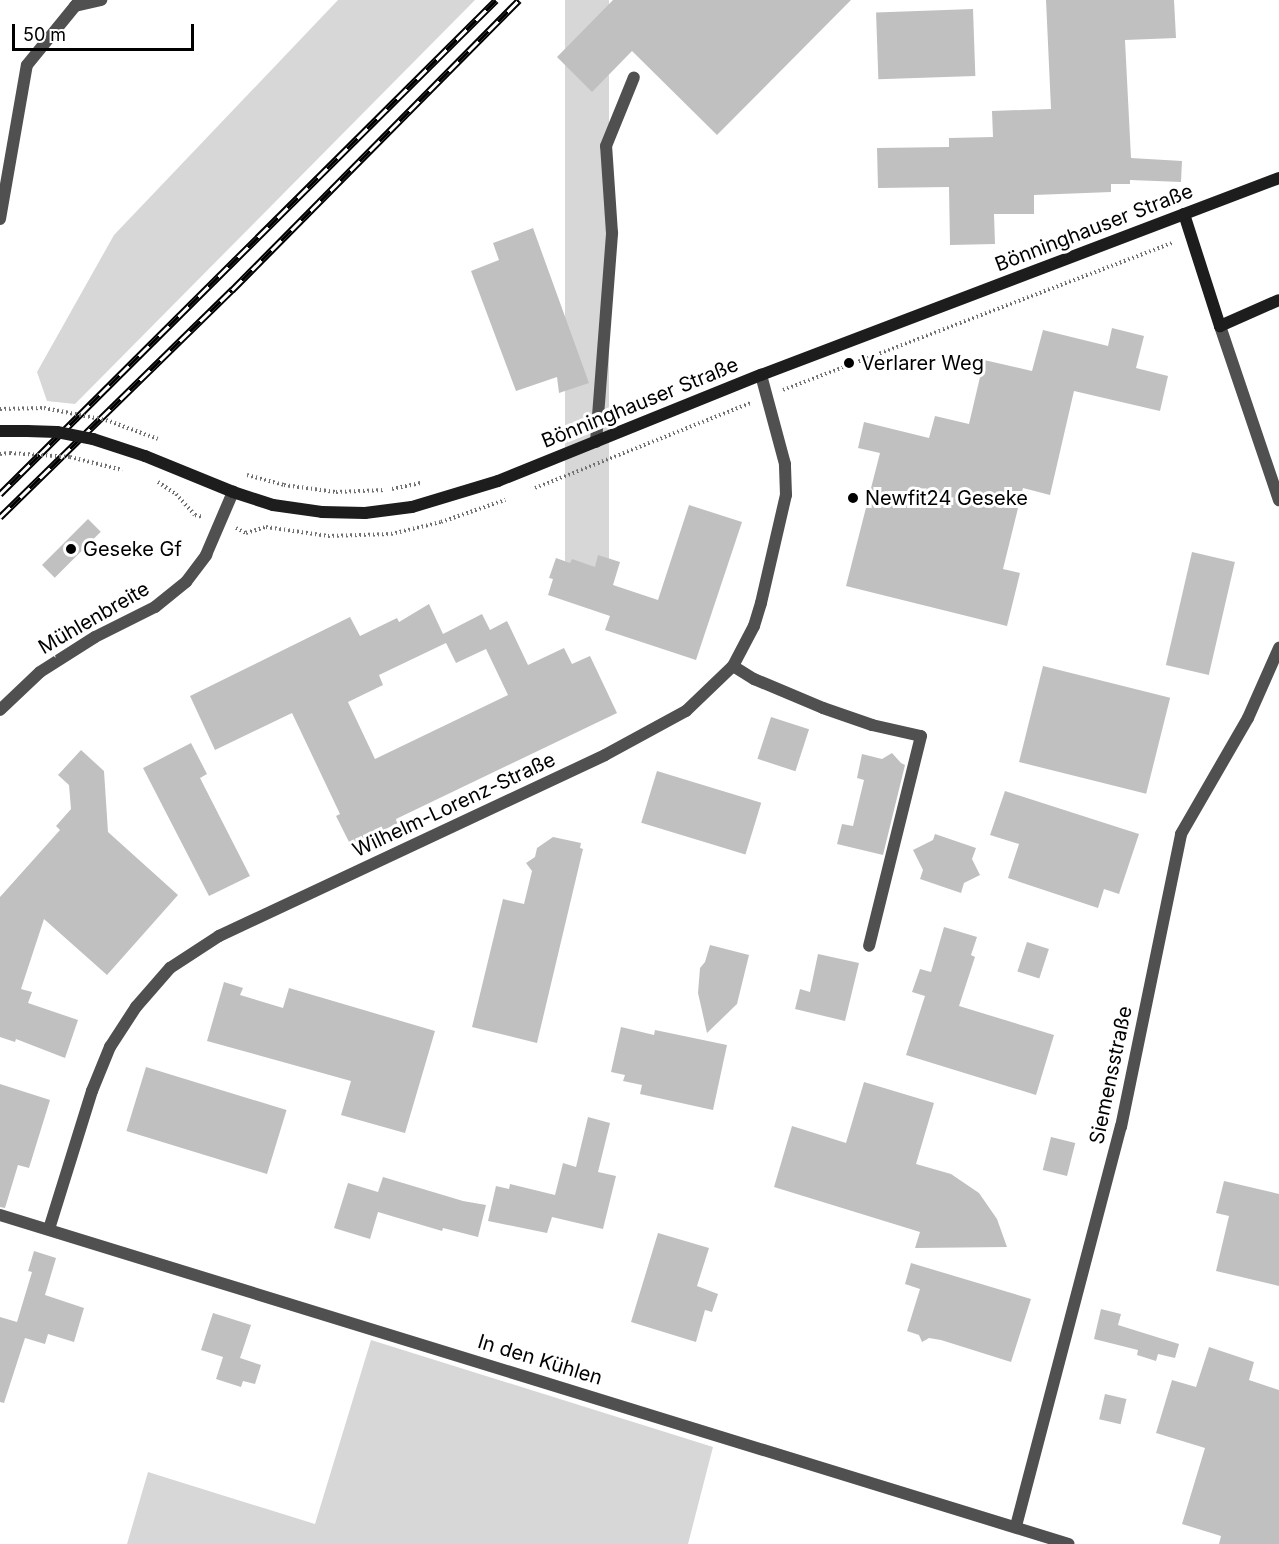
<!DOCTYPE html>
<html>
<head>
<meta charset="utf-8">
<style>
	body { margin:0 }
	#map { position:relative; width:1279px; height:1544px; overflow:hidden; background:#fff; font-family:Inter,sans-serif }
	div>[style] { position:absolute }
	.green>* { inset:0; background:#d7d7d7; transform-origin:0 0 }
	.building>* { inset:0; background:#c0c0c0; transform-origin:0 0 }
	.path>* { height:4px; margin-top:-2px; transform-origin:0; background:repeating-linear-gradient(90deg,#727272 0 1.5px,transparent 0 4.5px) }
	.lane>* { height:12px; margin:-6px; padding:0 6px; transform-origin:6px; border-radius:6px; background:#505050 }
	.street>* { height:12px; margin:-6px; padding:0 6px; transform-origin:6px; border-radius:6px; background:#505050 }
	.secondary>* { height:12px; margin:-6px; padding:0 6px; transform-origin:6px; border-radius:6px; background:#1d1d1d }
	.rail>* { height:7px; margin-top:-3.5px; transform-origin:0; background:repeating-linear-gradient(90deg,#fff 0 14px,#000 0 28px); box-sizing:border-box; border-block:2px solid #000 }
	.path-bridge>* { height:4px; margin-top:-2px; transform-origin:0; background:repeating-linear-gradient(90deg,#727272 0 1.5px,transparent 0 4.5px) }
	.secondary-bridge>* { height:12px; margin:-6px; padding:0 6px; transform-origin:6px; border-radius:6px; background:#1d1d1d }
	.dots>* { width:16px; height:16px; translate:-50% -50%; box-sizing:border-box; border:3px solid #fff; border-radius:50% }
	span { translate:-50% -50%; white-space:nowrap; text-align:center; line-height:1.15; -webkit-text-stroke:6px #fff; paint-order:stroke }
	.street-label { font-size:20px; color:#000 }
	.poi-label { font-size:20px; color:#000 }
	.left { translate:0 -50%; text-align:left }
	.scale { position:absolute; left:12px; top:24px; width:182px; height:27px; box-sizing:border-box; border:3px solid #000; border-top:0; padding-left:8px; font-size:18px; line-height:21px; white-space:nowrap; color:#000; -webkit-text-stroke:4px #fff; paint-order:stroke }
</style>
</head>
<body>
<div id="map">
	<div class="green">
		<div style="clip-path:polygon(338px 0,475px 0,75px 404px,47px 401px,37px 372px,114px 235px)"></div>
		<div style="left:565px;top:0;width:44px;height:595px"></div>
		<div style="clip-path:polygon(371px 1340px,713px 1447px,688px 1544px,127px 1544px,148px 1472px,315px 1524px)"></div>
	</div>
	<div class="building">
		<div style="clip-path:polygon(613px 0,851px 0,717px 135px,632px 51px,592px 92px,557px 57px)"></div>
		<div style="clip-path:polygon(1046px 0,1174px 0,1176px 38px,1125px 40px,1131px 158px,1182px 161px,1181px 182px,1130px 180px,1130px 184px,1111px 184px,1111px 192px,1034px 195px,1034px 214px,994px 214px,995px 244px,950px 245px,949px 187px,878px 188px,877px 148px,949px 147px,949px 138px,993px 137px,992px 111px,1051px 109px)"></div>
		<div style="left:973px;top:9px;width:67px;height:97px;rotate:88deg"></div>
		<div style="clip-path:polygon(533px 228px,589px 383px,559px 393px,557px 377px,516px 391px,471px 271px,499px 260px,493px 243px)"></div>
		<div style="clip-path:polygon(1112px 328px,1144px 336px,1136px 368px,1168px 376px,1160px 411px,1074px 391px,1050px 495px,1023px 488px,1003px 569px,1020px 573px,1007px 626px,846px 586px,880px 453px,858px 448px,864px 422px,929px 438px,935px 416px,969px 424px,984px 360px,1032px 371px,1043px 330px,1108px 346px)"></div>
		<div style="clip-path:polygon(689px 505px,742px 522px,696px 660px,605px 630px,610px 616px,548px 595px,553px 579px,549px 578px,556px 558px,570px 563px,572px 559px,595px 567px,598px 555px,620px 562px,613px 585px,658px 600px)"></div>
		<div style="left:88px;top:519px;width:18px;height:65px;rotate:45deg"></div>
		<div style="left:1192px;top:552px;width:44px;height:116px;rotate:13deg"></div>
		<div style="clip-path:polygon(evenodd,429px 604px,443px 634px,482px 614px,490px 630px,507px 621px,528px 665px,564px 648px,572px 664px,590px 656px,617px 713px,396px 819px,398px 823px,351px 846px,336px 816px,340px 814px,292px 713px,215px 750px,190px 696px,350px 617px,360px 636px,397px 618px,399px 622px,429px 604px,446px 643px,456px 663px,486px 649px,508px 695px,375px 759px,348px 702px,383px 685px,379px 675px,446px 643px)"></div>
		<div style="left:1043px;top:666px;width:131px;height:99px;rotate:14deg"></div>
		<div style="left:771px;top:717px;width:40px;height:44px;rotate:18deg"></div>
		<div style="clip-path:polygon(191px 743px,207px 774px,200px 778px,250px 876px,209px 896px,143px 768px)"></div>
		<div style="clip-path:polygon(81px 750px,104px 771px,108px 832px,178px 895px,107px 975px,44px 919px,21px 989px,32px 992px,28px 1003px,78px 1020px,65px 1058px,16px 1039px,15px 1042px,0 1037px,0 897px,60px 830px,56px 826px,71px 809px,69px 785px,58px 775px)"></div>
		<div style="clip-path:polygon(892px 753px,901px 763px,905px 765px,883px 855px,837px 844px,842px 824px,853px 826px,864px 780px,857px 778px,862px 754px,882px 759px)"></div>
		<div style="left:657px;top:771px;width:109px;height:54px;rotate:17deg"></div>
		<div style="clip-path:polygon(1005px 791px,1139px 834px,1119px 894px,1104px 889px,1098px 908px,1008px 878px,1019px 844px,990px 835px)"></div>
		<div style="clip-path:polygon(935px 834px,976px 848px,972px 859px,980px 875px,964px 883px,961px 893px,920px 879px,923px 870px,913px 850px,933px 840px)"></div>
		<div style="clip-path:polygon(553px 837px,581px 843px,580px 848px,583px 849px,537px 1043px,472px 1027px,503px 899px,524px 904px,532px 871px,526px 863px,535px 857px,537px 848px)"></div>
		<div style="clip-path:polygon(944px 927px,977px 937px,971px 955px,975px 957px,959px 1006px,1054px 1035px,1036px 1095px,906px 1055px,925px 996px,912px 992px,920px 969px,931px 972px)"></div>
		<div style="left:1027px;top:942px;width:23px;height:31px;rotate:18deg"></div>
		<div style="clip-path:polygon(710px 945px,749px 955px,737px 1004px,707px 1033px,698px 993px,700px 968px,705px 962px)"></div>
		<div style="clip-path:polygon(818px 954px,859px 963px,845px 1021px,795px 1009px,800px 989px,810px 992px)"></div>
		<div style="clip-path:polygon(224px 982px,243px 988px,240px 995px,283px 1008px,289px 988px,435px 1031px,405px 1133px,341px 1115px,351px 1081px,207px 1041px)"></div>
		<div style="clip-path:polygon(621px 1027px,654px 1035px,655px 1030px,727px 1045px,713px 1110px,640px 1094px,642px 1085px,623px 1081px,625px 1075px,611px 1072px)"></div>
		<div style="left:146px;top:1067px;width:147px;height:67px;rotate:17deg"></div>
		<div style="clip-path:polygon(864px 1082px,934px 1103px,916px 1164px,951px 1174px,979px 1193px,997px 1219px,1007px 1247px,915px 1248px,920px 1232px,774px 1187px,792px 1126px,846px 1143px)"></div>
		<div style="clip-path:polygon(0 1084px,50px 1100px,29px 1168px,18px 1165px,5px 1208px,0 1207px)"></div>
		<div style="clip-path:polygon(588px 1117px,610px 1123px,598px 1172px,616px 1176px,603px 1229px,552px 1217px,547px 1233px,488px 1221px,496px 1186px,509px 1189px,510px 1184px,555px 1195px,563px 1163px,576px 1167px)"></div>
		<div style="left:1051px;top:1137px;width:25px;height:34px;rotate:14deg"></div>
		<div style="clip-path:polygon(383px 1177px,463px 1201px,486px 1205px,478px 1237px,443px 1228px,442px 1231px,378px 1212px,370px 1239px,334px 1228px,348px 1183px,378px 1192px)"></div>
		<div style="clip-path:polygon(1224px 1181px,1279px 1194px,1279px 1286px,1216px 1271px,1229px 1216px,1216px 1213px)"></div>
		<div style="clip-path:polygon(658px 1233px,709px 1248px,697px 1286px,718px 1294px,712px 1312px,705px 1310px,696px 1342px,631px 1322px)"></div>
		<div style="clip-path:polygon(34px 1251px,56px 1258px,45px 1295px,84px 1308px,74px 1342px,48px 1334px,45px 1344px,25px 1338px,4px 1403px,0 1402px,0 1317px,17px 1322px,32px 1272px,28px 1271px)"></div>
		<div style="clip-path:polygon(911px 1263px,1031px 1299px,1011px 1362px,941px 1340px,929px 1338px,922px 1342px,919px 1335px,907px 1331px,920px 1289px,905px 1284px)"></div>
		<div style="clip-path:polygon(1101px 1309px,1121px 1314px,1118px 1325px,1179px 1344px,1175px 1358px,1158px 1354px,1156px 1361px,1137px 1355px,1138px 1350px,1094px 1339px)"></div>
		<div style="clip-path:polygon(213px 1313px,251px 1325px,240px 1358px,261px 1365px,255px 1384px,243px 1381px,241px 1387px,216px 1379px,223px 1357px,201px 1350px)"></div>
		<div style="clip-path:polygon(1209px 1347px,1254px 1362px,1249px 1380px,1279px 1390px,1279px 1544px,1219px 1544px,1221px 1536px,1182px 1524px,1205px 1448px,1156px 1433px,1172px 1380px,1196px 1387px)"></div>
		<div style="left:1105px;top:1394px;width:22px;height:26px;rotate:13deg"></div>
	</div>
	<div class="path">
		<div style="left:783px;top:390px;width:418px;rotate:-20.7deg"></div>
		<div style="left:0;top:409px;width:44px;rotate:-1.3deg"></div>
		<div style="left:0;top:454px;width:10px;rotate:-6deg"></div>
		<div style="left:247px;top:475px;width:38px;rotate:15deg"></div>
		<div style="left:284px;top:485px;width:52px;rotate:7.7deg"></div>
		<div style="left:336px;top:492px;width:49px;rotate:-2.3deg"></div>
		<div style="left:158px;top:482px;width:22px;rotate:34deg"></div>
		<div style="left:176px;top:494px;width:28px;rotate:48deg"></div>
		<div style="left:195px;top:515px;width:8px;rotate:14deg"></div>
		<div style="left:535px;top:488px;width:232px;rotate:-21.5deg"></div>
		<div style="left:392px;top:489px;width:29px;rotate:-12deg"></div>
		<div style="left:236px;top:528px;width:11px;rotate:27deg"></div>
		<div style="left:246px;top:533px;width:21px;rotate:-17deg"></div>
		<div style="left:266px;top:527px;width:63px;rotate:8.3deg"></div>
		<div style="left:328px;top:536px;width:63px;rotate:-1.8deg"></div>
		<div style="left:391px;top:534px;width:51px;rotate:-13.5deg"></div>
		<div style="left:441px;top:522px;width:68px;rotate:-19deg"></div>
	</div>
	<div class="lane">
		<div style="left:75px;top:6px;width:27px;rotate:-13deg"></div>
		<div style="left:0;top:219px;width:156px;rotate:-80.1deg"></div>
		<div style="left:27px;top:65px;width:84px;rotate:-50.8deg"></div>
		<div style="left:596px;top:442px;width:210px;rotate:-85.6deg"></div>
		<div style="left:612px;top:233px;width:87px;rotate:-93.9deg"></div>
		<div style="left:606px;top:146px;width:74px;rotate:-67.9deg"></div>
		<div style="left:733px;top:666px;width:25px;rotate:32deg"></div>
		<div style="left:754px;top:679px;width:75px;rotate:22.8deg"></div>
		<div style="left:823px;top:708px;width:52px;rotate:19.1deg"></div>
		<div style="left:872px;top:725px;width:50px;rotate:12.7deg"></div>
		<div style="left:921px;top:736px;width:216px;rotate:103.9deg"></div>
	</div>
	<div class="street">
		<div style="left:1220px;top:326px;width:184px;rotate:71.3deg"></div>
		<div style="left:0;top:710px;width:55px;rotate:-43.5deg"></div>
		<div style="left:40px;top:672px;width:65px;rotate:-32.5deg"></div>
		<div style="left:95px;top:637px;width:67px;rotate:-26.6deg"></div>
		<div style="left:155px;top:607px;width:40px;rotate:-39deg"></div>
		<div style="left:186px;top:582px;width:34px;rotate:-53deg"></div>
		<div style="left:206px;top:555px;width:69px;rotate:-66.8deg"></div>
		<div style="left:0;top:1215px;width:1118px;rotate:17.11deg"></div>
		<div style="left:49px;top:1229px;width:145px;rotate:-72.7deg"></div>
		<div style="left:92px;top:1091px;width:48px;rotate:-67.8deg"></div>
		<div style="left:110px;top:1047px;width:48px;rotate:-57deg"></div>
		<div style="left:136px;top:1007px;width:52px;rotate:-48.9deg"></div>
		<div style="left:170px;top:968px;width:59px;rotate:-33.1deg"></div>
		<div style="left:219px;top:936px;width:426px;rotate:-25.1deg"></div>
		<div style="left:605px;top:755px;width:92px;rotate:-28.5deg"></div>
		<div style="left:686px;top:711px;width:65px;rotate:-43.8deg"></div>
		<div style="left:733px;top:666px;width:45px;rotate:-62.3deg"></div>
		<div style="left:754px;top:626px;width:24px;rotate:-73deg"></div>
		<div style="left:761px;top:603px;width:111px;rotate:-77deg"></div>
		<div style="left:786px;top:495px;width:31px;rotate:-92deg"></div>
		<div style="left:785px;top:464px;width:92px;rotate:-105.1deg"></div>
		<div style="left:1016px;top:1526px;width:413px;rotate:-75.3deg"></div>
		<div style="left:1121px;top:1127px;width:299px;rotate:-78.4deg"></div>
		<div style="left:1181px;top:834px;width:134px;rotate:-60deg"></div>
		<div style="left:1248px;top:718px;width:77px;rotate:-66.1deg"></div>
	</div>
	<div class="secondary">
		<div style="left:1184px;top:214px;width:118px;rotate:72.2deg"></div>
		<div style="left:1220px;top:326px;width:64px;rotate:-23.8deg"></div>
		<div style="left:0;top:431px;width:27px"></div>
		<div style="left:145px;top:456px;width:95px;rotate:22.2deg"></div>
		<div style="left:233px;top:492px;width:42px;rotate:18deg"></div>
		<div style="left:273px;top:505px;width:49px;rotate:8.1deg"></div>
		<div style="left:322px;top:512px;width:43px;rotate:1.3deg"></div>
		<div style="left:365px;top:513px;width:47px;rotate:-7.3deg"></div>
		<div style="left:412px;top:507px;width:90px;rotate:-16.8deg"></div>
		<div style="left:498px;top:481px;width:284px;rotate:-22deg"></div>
		<div style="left:761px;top:375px;width:554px;rotate:-20.82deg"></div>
	</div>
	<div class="rail">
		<div style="left:0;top:494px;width:700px;rotate:-44.88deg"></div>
		<div style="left:0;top:517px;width:325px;rotate:-44.4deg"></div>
		<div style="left:232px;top:290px;width:408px;rotate:-45.3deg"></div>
	</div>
	<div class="path-bridge">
		<div style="left:44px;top:408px;width:63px;rotate:11deg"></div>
		<div style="left:106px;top:420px;width:55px;rotate:20.1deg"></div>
		<div style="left:10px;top:453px;width:60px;rotate:3.8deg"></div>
		<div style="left:70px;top:457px;width:54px;rotate:14deg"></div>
	</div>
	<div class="secondary-bridge">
		<div style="left:27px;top:431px;width:30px;rotate:2deg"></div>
		<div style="left:57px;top:432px;width:37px;rotate:11deg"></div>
		<div style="left:93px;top:439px;width:55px;rotate:18.1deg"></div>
	</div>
	<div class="dots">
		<div style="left:849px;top:363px;background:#000"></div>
		<div style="left:853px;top:498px;background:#000"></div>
		<div style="left:71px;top:549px;background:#000"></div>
	</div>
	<div class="street-label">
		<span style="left:1094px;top:228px;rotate:-21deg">Bönninghauser Straße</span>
		<span style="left:640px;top:403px;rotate:-22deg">Bönninghauser Straße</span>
		<span style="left:94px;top:618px;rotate:-30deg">Mühlenbreite</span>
		<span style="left:454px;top:805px;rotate:-25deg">Wilhelm-Lorenz-Straße</span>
		<span style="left:1111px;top:1075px;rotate:-78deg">Siemensstraße</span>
		<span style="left:540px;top:1360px;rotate:17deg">In den Kühlen</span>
	</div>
	<div class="poi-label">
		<span class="left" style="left:861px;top:363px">Verlarer Weg</span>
		<span class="left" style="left:865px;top:498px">Newfit24 Geseke</span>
		<span class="left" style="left:83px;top:549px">Geseke Gf</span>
	</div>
	<div class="scale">50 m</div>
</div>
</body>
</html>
